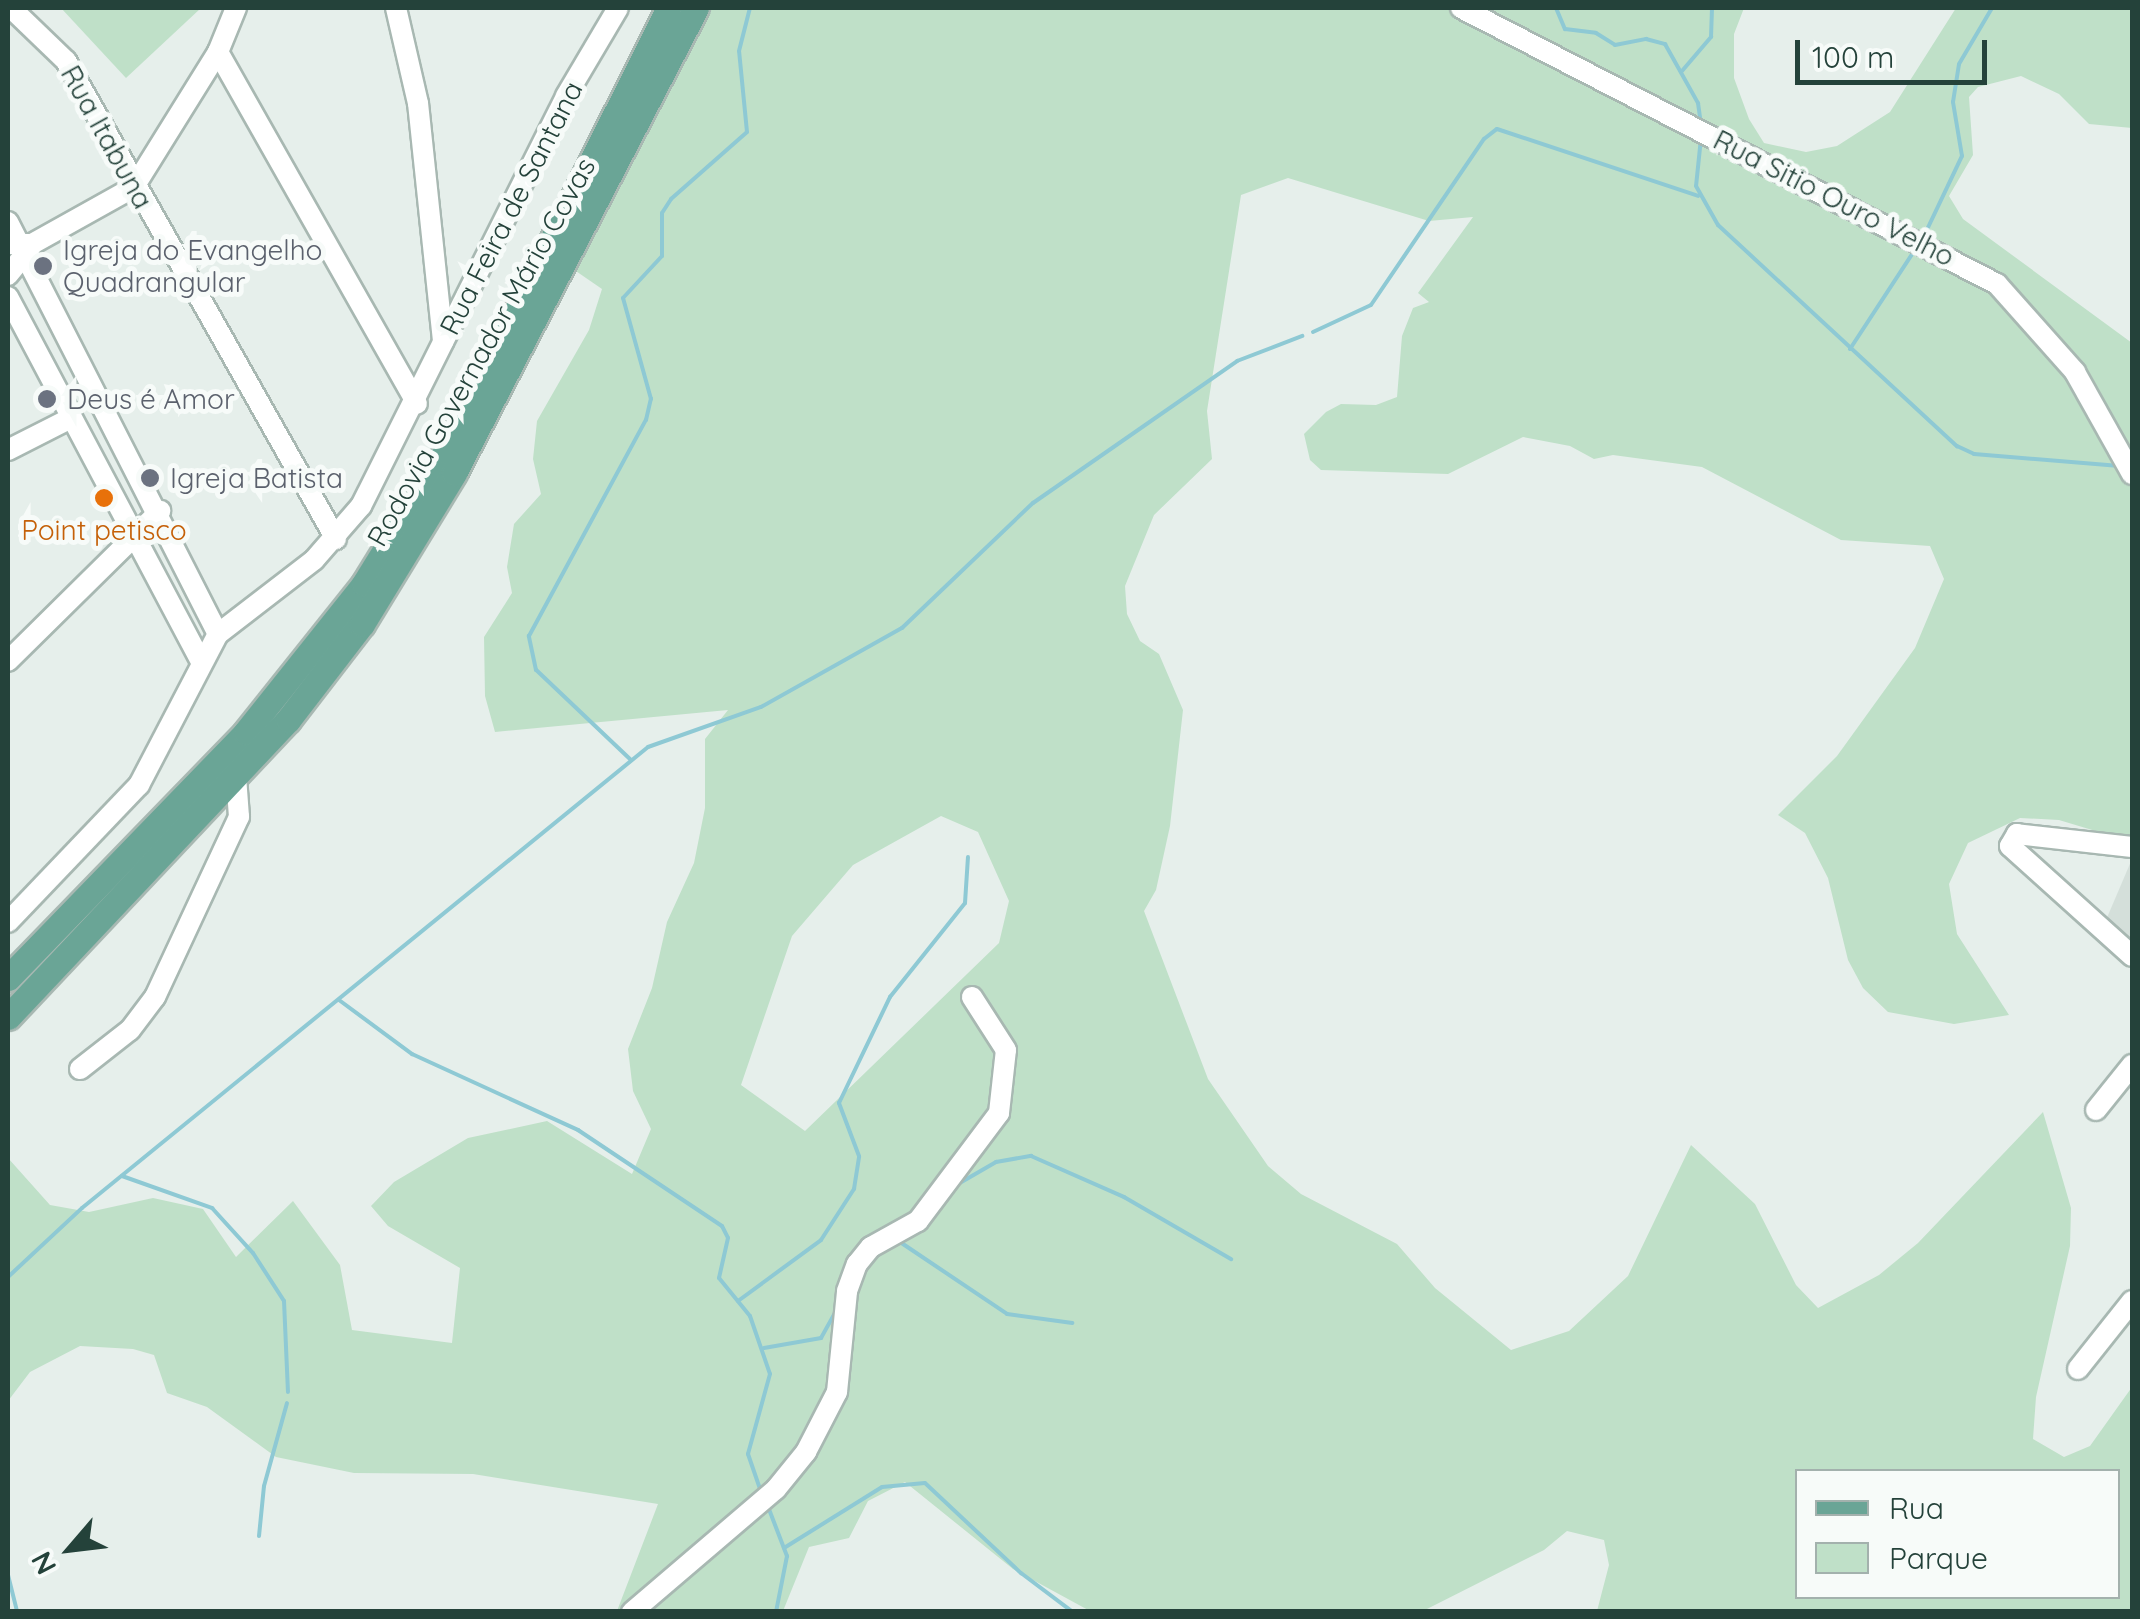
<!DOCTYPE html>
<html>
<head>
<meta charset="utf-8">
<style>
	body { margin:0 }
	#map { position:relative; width:2140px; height:1619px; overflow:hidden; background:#e6efeb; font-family:Quicksand,sans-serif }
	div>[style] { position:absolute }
	.built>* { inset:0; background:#d4dfda }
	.green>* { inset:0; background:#bfe0c8 }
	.stream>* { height:4px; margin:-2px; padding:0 2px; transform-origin:2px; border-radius:2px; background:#8ec9d4 }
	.roads { filter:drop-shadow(2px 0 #a8b8b2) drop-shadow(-2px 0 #a8b8b2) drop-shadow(0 2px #a8b8b2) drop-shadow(0 -2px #a8b8b2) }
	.minor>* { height:20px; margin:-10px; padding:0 10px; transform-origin:10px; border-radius:10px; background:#fff }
	.major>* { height:25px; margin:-12.5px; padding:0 12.5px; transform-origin:12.5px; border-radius:12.5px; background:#6aa596 }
	.dots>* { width:28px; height:28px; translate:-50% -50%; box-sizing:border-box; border:5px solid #f7fbf9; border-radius:50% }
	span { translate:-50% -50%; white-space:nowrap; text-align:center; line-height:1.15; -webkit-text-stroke:10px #f7fbf9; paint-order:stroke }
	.street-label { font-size:28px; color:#24423a }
	.worship-label { font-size:28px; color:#5b616d }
	.left { translate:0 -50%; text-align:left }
	.food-label { font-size:28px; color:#c56008 }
	.frame { position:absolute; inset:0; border:10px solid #24423a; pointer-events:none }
	.legend { position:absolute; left:1795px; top:1469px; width:325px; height:130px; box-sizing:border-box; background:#f7fbf9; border:2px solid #a3b1ad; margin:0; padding:12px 18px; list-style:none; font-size:30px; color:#24423a }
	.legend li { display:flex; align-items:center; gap:20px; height:50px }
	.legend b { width:50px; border:2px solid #a3b1ad }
	.north { position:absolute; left:20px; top:1499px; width:100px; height:100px; -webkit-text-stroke:8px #f7fbf9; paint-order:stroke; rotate:242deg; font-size:28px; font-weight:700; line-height:40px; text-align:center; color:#24423a }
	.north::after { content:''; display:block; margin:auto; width:35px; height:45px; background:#24423a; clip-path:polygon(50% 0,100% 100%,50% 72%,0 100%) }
	.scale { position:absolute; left:1795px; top:40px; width:192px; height:45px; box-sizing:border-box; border:5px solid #24423a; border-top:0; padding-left:12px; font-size:30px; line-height:35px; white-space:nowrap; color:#24423a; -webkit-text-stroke:8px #f7fbf9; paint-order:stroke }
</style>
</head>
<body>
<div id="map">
	<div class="built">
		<div style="clip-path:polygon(2132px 859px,2132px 943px,2106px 920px)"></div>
	</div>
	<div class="green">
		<div style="clip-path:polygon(61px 8px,201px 8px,126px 78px)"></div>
		<div style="clip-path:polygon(evenodd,701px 8px,1744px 8px,1734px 34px,1734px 78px,1749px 119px,1764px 143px,1806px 152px,1837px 146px,1890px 112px,1956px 8px,2132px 8px,2132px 128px,2089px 124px,2059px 94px,2021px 76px,1978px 87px,1969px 97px,1973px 155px,1949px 196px,1963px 219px,2132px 343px,2132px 842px,2059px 820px,2020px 818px,1968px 843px,1949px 884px,1957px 934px,2009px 1015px,1954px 1024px,1888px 1012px,1863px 988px,1848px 960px,1828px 878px,1805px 833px,1778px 815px,1837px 756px,1915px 648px,1944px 579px,1930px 546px,1841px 540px,1702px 467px,1613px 455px,1594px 459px,1570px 446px,1523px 437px,1448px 474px,1321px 470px,1310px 460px,1304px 434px,1326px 412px,1341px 404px,1376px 405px,1397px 397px,1402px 336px,1413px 308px,1429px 302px,1418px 293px,1473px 217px,1429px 221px,1288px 178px,1241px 195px,1207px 411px,1212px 459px,1154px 515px,1125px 586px,1127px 614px,1140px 641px,1159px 654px,1183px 710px,1170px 826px,1156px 890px,1144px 911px,1208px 1079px,1268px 1166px,1301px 1194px,1397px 1244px,1435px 1288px,1511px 1350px,1569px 1331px,1628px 1276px,1691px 1145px,1755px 1204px,1796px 1285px,1818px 1308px,1879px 1275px,1918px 1243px,2043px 1112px,2071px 1208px,2070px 1246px,2036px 1397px,2033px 1439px,2064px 1457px,2090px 1446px,2132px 1387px,2132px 1611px,1597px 1611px,1609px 1565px,1604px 1540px,1567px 1531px,1544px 1550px,1423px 1611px,1090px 1611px,1013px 1569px,905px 1482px,868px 1501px,849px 1538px,809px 1547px,783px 1611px,617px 1611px,658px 1504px,473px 1474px,354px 1473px,276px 1457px,207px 1407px,167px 1393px,154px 1355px,133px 1349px,80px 1346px,30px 1372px,8px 1401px,8px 1158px,50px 1205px,89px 1212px,153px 1198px,203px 1209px,236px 1257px,293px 1201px,340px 1265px,352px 1330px,452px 1343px,460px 1268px,388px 1226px,371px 1206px,394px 1182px,468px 1138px,547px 1121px,632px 1174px,651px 1129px,633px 1091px,628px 1049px,652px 988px,667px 922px,694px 863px,705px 808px,705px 739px,728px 710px,495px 732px,485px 696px,484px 637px,512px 593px,507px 567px,514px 524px,541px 494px,533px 459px,537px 421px,589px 330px,602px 289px,570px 267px,701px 8px,941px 816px,978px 832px,1009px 901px,999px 943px,805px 1131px,741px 1085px,792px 936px,853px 865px,941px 816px,701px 8px,1798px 1472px,2118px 1472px,2118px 1596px,1798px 1596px,1798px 1472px)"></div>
	</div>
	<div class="stream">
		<div style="left:1556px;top:8px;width:23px;rotate:67deg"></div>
		<div style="left:1565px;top:29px;width:31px;rotate:7deg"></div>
		<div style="left:1596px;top:33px;width:22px;rotate:32deg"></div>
		<div style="left:1615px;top:45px;width:32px;rotate:-11deg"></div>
		<div style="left:1646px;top:39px;width:20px;rotate:15deg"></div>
		<div style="left:1665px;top:44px;width:68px;rotate:60.8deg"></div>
		<div style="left:1698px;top:103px;width:22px;rotate:82deg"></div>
		<div style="left:1682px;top:71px;width:45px;rotate:-49.5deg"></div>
		<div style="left:1711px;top:37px;width:29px;rotate:-88deg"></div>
		<div style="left:1701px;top:138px;width:48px;rotate:95.9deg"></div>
		<div style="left:1696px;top:186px;width:45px;rotate:60.6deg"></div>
		<div style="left:1718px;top:225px;width:326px;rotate:42.8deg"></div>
		<div style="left:1957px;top:446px;width:19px;rotate:25deg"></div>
		<div style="left:1974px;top:454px;width:146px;rotate:4.7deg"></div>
		<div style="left:1923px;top:238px;width:91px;rotate:-64.6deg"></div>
		<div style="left:1962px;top:156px;width:55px;rotate:-99.5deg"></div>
		<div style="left:1953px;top:102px;width:38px;rotate:-81deg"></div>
		<div style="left:1959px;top:64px;width:65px;rotate:-59.5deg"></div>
		<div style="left:1313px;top:332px;width:64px;rotate:-25deg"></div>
		<div style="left:1371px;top:305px;width:201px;rotate:-55.8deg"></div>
		<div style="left:1484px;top:139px;width:16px;rotate:-38deg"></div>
		<div style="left:1497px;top:129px;width:212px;rotate:18.4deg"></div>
		<div style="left:1850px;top:349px;width:121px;rotate:-56.8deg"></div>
		<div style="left:631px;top:760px;width:131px;rotate:-136.5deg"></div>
		<div style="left:536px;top:670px;width:35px;rotate:-102deg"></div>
		<div style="left:529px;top:636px;width:246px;rotate:-61.6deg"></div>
		<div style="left:646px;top:420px;width:22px;rotate:-77deg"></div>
		<div style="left:651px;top:399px;width:105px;rotate:-105.5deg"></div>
		<div style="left:623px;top:298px;width:57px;rotate:-47.1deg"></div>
		<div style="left:662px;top:256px;width:43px;rotate:-90deg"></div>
		<div style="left:662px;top:213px;width:17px;rotate:-57deg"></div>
		<div style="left:671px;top:199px;width:101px;rotate:-41.4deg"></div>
		<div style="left:747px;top:132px;width:81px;rotate:-95.6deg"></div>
		<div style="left:739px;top:51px;width:44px;rotate:-75.7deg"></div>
		<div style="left:339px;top:1000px;width:91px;rotate:36.5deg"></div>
		<div style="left:412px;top:1054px;width:183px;rotate:24.6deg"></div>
		<div style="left:578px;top:1130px;width:173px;rotate:33.7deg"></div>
		<div style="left:722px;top:1226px;width:13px;rotate:63deg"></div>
		<div style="left:728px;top:1238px;width:41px;rotate:102.7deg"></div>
		<div style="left:719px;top:1278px;width:49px;rotate:50.8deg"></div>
		<div style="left:750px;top:1316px;width:61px;rotate:71deg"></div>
		<div style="left:770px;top:1374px;width:83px;rotate:105.4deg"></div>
		<div style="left:748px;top:1454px;width:39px;rotate:71deg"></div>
		<div style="left:122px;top:1176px;width:96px;rotate:19.6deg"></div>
		<div style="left:212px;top:1208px;width:61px;rotate:47.7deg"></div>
		<div style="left:253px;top:1253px;width:57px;rotate:57.1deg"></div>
		<div style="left:284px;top:1301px;width:91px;rotate:87.5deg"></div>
		<div style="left:958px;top:1184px;width:44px;rotate:-30.1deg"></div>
		<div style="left:996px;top:1162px;width:36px;rotate:-10deg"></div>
		<div style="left:1031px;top:1156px;width:102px;rotate:23.8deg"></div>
		<div style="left:1124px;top:1197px;width:124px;rotate:30.1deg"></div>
		<div style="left:900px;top:1242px;width:129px;rotate:33.9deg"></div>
		<div style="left:1007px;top:1314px;width:66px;rotate:7.9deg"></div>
		<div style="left:8px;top:1277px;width:101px;rotate:-43deg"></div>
		<div style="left:82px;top:1208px;width:730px;rotate:-39.16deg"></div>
		<div style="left:648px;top:747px;width:120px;rotate:-19.5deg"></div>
		<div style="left:761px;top:707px;width:162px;rotate:-29.3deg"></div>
		<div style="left:902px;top:628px;width:181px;rotate:-43.7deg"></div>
		<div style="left:1033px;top:503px;width:249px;rotate:-34.8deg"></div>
		<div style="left:1237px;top:361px;width:70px;rotate:-21deg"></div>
		<div style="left:738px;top:1301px;width:103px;rotate:-36.3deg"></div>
		<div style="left:821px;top:1240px;width:61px;rotate:-57.1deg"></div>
		<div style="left:854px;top:1189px;width:33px;rotate:-81deg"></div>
		<div style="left:859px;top:1156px;width:57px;rotate:-110.7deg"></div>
		<div style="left:839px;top:1103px;width:118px;rotate:-64.3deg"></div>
		<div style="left:890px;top:997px;width:120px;rotate:-51.4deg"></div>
		<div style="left:965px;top:903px;width:46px;rotate:-86.3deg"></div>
		<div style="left:764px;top:1348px;width:58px;rotate:-10deg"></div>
		<div style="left:821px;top:1338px;width:29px;rotate:-61deg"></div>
		<div style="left:767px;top:1504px;width:56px;rotate:69deg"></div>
		<div style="left:787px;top:1556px;width:57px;rotate:101.1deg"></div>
		<div style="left:259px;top:1536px;width:50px;rotate:-84.3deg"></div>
		<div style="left:264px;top:1486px;width:86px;rotate:-74.5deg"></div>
		<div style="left:784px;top:1548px;width:115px;rotate:-31.9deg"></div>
		<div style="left:882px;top:1487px;width:43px;rotate:-5.3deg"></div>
		<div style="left:925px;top:1483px;width:132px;rotate:43.2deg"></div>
		<div style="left:1021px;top:1573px;width:65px;rotate:36.9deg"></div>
		<div style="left:8px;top:1575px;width:38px;rotate:76deg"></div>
	</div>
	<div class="roads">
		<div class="minor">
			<div style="left:11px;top:8px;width:76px;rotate:43.9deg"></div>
			<div style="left:66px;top:61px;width:549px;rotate:60.54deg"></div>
			<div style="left:396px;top:8px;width:98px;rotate:77deg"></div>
			<div style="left:418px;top:103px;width:240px;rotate:84deg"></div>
			<div style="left:1461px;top:8px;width:603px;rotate:27.25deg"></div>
			<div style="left:1997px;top:284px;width:118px;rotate:48.4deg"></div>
			<div style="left:2075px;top:372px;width:117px;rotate:60.8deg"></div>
			<div style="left:218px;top:52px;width:404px;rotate:60.5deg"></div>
			<div style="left:8px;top:222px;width:462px;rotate:63deg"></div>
			<div style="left:9px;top:244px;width:23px"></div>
			<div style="left:32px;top:244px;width:117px;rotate:-29.2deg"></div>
			<div style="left:134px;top:187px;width:159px;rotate:-58.1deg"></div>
			<div style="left:218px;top:52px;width:48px;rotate:-67.8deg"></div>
			<div style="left:8px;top:275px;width:36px;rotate:-51deg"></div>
			<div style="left:8px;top:297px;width:411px;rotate:62.1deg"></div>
			<div style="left:8px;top:450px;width:71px;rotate:-26.9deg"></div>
			<div style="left:8px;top:661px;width:214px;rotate:-44.6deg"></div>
			<div style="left:2132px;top:847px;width:116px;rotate:-173.6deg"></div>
			<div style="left:2017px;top:834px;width:14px;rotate:120deg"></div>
			<div style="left:2010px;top:846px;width:164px;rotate:42deg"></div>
			<div style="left:8px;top:922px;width:190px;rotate:-46.3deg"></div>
			<div style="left:139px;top:785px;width:170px;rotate:-62.4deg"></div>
			<div style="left:218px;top:634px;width:121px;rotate:-37.6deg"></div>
			<div style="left:314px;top:560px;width:72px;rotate:-49deg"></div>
			<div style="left:361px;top:506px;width:458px;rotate:-63.4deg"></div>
			<div style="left:566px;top:96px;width:102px;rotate:-59.4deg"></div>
			<div style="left:80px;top:1069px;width:63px;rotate:-38deg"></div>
			<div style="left:130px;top:1030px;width:41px;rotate:-52.9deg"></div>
			<div style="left:155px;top:997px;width:199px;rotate:-65deg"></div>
			<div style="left:239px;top:817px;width:41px;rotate:-94.2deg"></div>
			<div style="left:2096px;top:1110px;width:58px;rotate:-51.3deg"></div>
			<div style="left:2078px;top:1369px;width:87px;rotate:-51.5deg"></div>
			<div style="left:632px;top:1612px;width:189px;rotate:-40.5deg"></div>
			<div style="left:776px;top:1489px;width:48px;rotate:-51deg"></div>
			<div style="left:806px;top:1452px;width:68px;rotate:-62.7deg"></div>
			<div style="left:837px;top:1392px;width:101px;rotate:-84.3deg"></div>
			<div style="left:847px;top:1291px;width:29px;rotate:-70deg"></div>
			<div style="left:857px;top:1264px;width:22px;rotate:-51deg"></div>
			<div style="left:871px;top:1247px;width:54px;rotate:-29deg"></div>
			<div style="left:918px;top:1221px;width:135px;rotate:-53.1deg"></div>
			<div style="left:999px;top:1113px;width:63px;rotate:-83.7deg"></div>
			<div style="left:1006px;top:1050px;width:63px;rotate:-122.7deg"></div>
		</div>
		<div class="major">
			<div style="left:8px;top:978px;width:342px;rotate:-45.9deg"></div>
			<div style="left:246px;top:732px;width:189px;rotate:-51.4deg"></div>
			<div style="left:364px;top:584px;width:156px;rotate:-58.3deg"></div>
			<div style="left:446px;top:451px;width:496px;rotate:-63.3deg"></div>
			<div style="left:8px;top:1017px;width:408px;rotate:-46.7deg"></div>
			<div style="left:288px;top:720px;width:121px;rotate:-52.4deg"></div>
			<div style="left:362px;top:624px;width:177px;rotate:-58.6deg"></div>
			<div style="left:454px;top:473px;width:524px;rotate:-62.51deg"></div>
		</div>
	</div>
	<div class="dots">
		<div style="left:43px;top:266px;background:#6b7280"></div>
		<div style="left:47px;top:399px;background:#6b7280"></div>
		<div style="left:150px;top:478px;background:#6b7280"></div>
		<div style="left:104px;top:498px;background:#e8710a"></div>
	</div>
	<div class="street-label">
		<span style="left:107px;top:137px;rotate:61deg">Rua Itabuna</span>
		<span style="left:1834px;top:198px;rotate:27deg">Rua Sitio Ouro Velho</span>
		<span style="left:511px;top:208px;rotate:-63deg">Rua Feira de Santana</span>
		<span style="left:481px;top:352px;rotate:-61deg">Rodovia Governador Mário Covas</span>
	</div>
	<div class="worship-label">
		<span class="left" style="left:63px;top:266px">Igreja do Evangelho<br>Quadrangular</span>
		<span class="left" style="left:67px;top:399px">Deus é Amor</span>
		<span class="left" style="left:170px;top:478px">Igreja Batista</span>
	</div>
	<div class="food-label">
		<span style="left:104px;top:530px">Point petisco</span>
	</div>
	<div class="frame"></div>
	<ul class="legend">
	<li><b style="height:12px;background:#6aa596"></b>Rua</li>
	<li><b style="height:28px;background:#bfe0c8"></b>Parque</li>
	</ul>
	<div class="north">N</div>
	<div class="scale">100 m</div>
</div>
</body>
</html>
